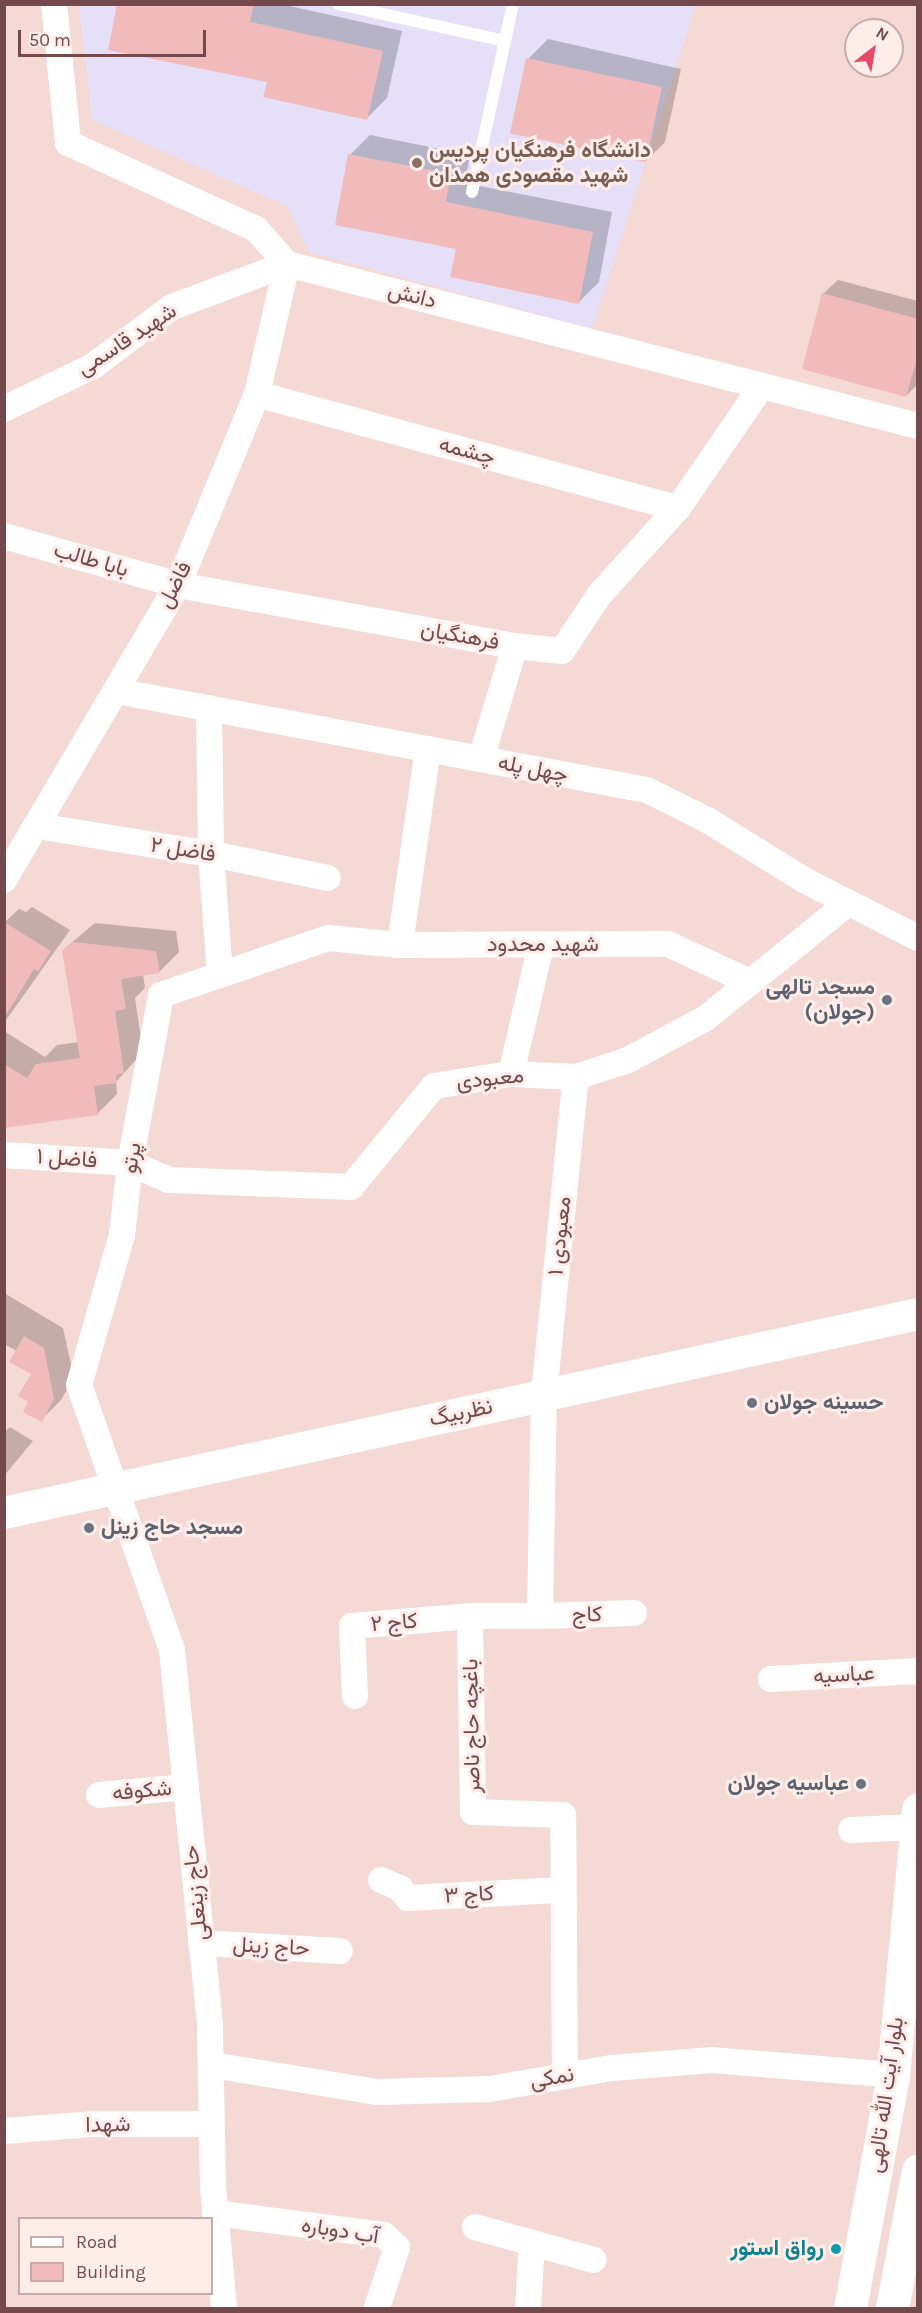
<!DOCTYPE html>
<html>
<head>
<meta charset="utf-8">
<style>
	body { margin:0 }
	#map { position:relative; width:922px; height:2313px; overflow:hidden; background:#fce8e3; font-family:Karla,Vazirmatn,sans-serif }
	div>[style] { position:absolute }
	.residential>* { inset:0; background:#f5d9d4 }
	.education>* { inset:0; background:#e5e0f8 }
	.shadow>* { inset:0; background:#0003 }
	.building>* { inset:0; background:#f1bbbc; transform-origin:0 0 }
	.service>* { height:12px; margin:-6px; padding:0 6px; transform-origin:6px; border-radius:6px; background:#fff }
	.minor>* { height:26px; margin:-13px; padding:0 13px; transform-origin:13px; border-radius:13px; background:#fff }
	.tertiary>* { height:32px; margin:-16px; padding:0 16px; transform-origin:16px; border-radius:16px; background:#fff }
	.secondary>* { height:33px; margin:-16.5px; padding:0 16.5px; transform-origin:16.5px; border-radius:16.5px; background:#fff }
	.dots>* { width:16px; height:16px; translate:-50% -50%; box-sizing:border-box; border:3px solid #ffede9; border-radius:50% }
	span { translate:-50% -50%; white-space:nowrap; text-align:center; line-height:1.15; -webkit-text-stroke:6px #ffede9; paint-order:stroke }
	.education-label { font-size:22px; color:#785e54; font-weight:700 }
	.left { translate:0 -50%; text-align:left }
	.street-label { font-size:22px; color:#73494c }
	.worship-label { font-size:22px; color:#5b616d; font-weight:700 }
	.right { translate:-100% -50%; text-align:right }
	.culture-label { font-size:22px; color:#0d838f; font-weight:700 }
	.frame { position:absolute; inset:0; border:6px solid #73494c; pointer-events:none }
	.legend { position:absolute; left:18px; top:2217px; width:195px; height:78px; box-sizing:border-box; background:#ffede9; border:2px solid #c7abaa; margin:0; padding:8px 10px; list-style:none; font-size:18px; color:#73494c }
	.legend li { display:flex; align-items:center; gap:12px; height:30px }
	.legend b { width:30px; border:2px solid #c7abaa }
	.north { position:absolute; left:844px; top:18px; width:60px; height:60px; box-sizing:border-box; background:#ffede9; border:2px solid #c7abaa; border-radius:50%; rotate:31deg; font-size:16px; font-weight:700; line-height:24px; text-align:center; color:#73494c }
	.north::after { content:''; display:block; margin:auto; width:21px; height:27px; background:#e44a68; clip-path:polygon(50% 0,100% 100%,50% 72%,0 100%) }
	.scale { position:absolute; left:18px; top:30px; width:188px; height:27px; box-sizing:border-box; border:3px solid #73494c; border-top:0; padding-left:8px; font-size:18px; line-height:21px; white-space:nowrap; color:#73494c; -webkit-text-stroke:4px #ffede9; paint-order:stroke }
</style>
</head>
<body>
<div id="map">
	<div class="residential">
		<div style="clip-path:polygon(evenodd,5px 5px,917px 5px,917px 2308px,5px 2308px,5px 5px,856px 30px,892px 30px,892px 66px,856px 66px,856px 30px,5px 5px,20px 2218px,212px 2218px,212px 2294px,20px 2294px,20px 2218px)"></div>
	</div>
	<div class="education">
		<div style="clip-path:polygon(79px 5px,696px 5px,592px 329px,309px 252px,287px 206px,92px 120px)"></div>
	</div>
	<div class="shadow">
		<div style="clip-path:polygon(119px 4px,281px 4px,402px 31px,387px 98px,367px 118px,268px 81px)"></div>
		<div style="clip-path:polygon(548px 39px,681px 69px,665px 142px,645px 162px,528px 59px)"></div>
		<div style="clip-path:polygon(370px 135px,470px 155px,465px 183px,612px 212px,599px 282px,579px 302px,458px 248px,350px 155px)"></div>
		<div style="clip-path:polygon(838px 280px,918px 301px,918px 384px,906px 396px,823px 294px)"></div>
		<div style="clip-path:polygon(32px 907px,70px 930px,4px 1023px,4px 923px,19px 909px,26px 912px)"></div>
		<div style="clip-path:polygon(95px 923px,176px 931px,179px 952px,159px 972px,143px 974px,145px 988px,135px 998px,143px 1052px,116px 1082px,117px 1094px,97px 1114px,4px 1127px,4px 1031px,45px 1057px,57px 1045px,79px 1042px,63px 950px)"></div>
		<div style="clip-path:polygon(4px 1293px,63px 1328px,74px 1378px,61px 1400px,41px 1420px,30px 1401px,33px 1373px,17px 1351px,4px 1344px)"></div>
		<div style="clip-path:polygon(10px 1427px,33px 1441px,4px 1476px,4px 1432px)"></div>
	</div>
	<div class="building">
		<div style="clip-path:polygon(117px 4px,254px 4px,250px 22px,383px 51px,367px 120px,263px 97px,267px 82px,108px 50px)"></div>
		<div style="left:526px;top:58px;width:139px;height:77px;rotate:12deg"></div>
		<div style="clip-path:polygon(348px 154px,451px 174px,446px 202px,593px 232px,579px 304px,450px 277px,456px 249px,335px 225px)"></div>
		<div style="clip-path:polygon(822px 293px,918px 319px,918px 355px,906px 397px,802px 369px)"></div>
		<div style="clip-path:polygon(4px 922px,51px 951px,38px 971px,34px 969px,4px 1018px)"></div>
		<div style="clip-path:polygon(73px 942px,156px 951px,160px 973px,121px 979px,126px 1009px,115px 1011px,124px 1073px,116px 1075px,117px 1083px,94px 1086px,98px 1115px,4px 1128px,4px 1064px,27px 1078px,36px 1064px,80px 1058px,62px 950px)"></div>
		<div style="clip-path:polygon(24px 1336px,44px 1348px,54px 1399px,42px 1422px,23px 1412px,28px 1402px,18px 1396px,31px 1374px,9px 1362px)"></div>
	</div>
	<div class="service">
		<div style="left:338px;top:4px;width:171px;rotate:12.5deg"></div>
		<div style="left:505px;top:41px;width:38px;rotate:-78deg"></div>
		<div style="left:472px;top:192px;width:155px;rotate:-77.7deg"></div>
	</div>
	<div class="minor">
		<div style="left:54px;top:4px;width:140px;rotate:84.2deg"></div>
		<div style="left:68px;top:143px;width:207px;rotate:24.6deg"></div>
		<div style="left:256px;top:229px;width:47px;rotate:48.5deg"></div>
		<div style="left:287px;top:264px;width:651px;rotate:14.4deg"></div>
		<div style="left:257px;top:394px;width:436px;rotate:15.2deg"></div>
		<div style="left:4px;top:409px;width:99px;rotate:-25.8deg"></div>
		<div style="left:93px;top:366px;width:99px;rotate:-36.8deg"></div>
		<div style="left:172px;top:307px;width:123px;rotate:-20.5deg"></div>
		<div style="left:4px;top:536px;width:181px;rotate:15.7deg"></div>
		<div style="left:178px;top:585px;width:342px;rotate:10.3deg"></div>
		<div style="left:515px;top:646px;width:47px;rotate:6.1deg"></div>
		<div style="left:562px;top:651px;width:69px;rotate:-56.3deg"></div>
		<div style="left:600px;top:594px;width:116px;rotate:-47.8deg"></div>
		<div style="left:678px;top:508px;width:148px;rotate:-55.5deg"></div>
		<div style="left:116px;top:691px;width:540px;rotate:10.56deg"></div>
		<div style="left:647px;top:790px;width:69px;rotate:26.6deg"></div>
		<div style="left:709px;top:821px;width:112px;rotate:31.8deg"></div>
		<div style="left:804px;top:880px;width:128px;rotate:27deg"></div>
		<div style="left:209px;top:708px;width:146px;rotate:89.2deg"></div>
		<div style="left:211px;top:854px;width:121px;rotate:85.7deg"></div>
		<div style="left:481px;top:759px;width:118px;rotate:-73.3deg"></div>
		<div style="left:37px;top:826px;width:187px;rotate:9.2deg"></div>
		<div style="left:222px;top:856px;width:108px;rotate:11.7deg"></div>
		<div style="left:4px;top:880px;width:342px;rotate:-59.5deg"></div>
		<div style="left:178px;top:585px;width:207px;rotate:-67.5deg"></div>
		<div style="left:257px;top:394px;width:133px;rotate:-77deg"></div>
		<div style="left:400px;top:945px;width:198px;rotate:-81.9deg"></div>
		<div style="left:511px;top:1074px;width:132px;rotate:-76.9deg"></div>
		<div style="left:4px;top:1155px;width:126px;rotate:3.6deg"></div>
		<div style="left:130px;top:1163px;width:43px;rotate:23.6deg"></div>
		<div style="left:169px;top:1180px;width:182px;rotate:2.2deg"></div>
		<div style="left:351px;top:1187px;width:131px;rotate:-50.6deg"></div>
		<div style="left:434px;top:1086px;width:78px;rotate:-8.9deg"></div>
		<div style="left:511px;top:1074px;width:65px;rotate:2.6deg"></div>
		<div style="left:576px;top:1077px;width:55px;rotate:-18.1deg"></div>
		<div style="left:628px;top:1060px;width:89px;rotate:-28.3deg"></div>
		<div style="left:706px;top:1018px;width:183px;rotate:-39deg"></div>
		<div style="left:540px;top:1616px;width:94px;rotate:-1.8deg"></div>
		<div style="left:771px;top:1679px;width:147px;rotate:-3.1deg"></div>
		<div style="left:355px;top:1696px;width:70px;rotate:-92.5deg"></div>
		<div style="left:352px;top:1626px;width:118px;rotate:-4.8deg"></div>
		<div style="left:99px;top:1795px;width:87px;rotate:-5.3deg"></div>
		<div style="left:851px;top:1830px;width:65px;rotate:-2.6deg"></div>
		<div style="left:381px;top:1880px;width:21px;rotate:23deg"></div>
		<div style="left:400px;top:1888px;width:13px;rotate:51deg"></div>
		<div style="left:408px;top:1898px;width:155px;rotate:-3deg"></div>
		<div style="left:201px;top:1943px;width:139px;rotate:3.3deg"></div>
		<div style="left:212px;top:2065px;width:167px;rotate:9.3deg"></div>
		<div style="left:377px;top:2092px;width:113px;rotate:-1.5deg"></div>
		<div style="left:490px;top:2089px;width:124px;rotate:-9.8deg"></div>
		<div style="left:612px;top:2068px;width:100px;rotate:-4.6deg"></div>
		<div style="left:712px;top:2060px;width:182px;rotate:4.7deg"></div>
		<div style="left:565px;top:2076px;width:261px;rotate:-90.4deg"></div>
		<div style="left:563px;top:1815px;width:90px;rotate:-178.1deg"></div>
		<div style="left:473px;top:1812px;width:196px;rotate:-90.9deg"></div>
		<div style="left:470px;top:1616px;width:70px"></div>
		<div style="left:540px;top:1616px;width:221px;rotate:-89deg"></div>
		<div style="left:544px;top:1395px;width:320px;rotate:-84.3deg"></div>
		<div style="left:4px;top:2131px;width:88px;rotate:-4.5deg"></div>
		<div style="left:92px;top:2124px;width:119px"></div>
		<div style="left:215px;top:2213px;width:170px;rotate:7.4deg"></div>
		<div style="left:384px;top:2235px;width:18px;rotate:43deg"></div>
		<div style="left:397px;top:2247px;width:64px;rotate:108.2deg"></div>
		<div style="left:475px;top:2227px;width:123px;rotate:15.5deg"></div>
		<div style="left:224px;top:2308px;width:122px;rotate:-95.2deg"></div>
		<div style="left:213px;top:2186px;width:162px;rotate:-91.1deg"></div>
		<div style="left:210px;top:2024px;width:376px;rotate:-95.8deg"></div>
		<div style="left:172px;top:1650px;width:281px;rotate:-109.3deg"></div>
		<div style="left:79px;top:1385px;width:156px;rotate:-74deg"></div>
		<div style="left:122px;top:1235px;width:72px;rotate:-83.7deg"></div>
		<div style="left:130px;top:1163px;width:171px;rotate:-79.5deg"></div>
		<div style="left:161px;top:995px;width:176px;rotate:-18.8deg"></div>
		<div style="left:328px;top:938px;width:72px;rotate:5.6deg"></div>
		<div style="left:400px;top:945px;width:268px;rotate:-0.2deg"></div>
		<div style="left:668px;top:944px;width:90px;rotate:24.9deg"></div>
		<div style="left:528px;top:2308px;width:65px;rotate:-86.5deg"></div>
	</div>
	<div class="tertiary">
		<div style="left:4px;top:1513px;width:935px;rotate:-12.28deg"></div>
	</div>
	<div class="secondary">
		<div style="left:850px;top:2308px;width:237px;rotate:-79.5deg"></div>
		<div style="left:893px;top:2075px;width:267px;rotate:-84.6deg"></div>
		<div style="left:892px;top:2308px;width:140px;rotate:-79.3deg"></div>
	</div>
	<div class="dots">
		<div style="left:417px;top:163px;background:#8d6e63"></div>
		<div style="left:887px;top:1000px;background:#6b7280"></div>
		<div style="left:752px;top:1403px;background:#6b7280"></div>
		<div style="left:89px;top:1528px;background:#6b7280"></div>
		<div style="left:861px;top:1784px;background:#6b7280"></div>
		<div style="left:836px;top:2249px;background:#0f9aa8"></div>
	</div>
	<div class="education-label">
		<span class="left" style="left:429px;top:163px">دانشگاه فرهنگیان پردیس<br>شهید مقصودی همدان</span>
	</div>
	<div class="street-label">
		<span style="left:412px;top:296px;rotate:14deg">دانش</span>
		<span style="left:127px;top:340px;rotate:-33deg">شهید قاسمی</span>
		<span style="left:467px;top:451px;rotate:15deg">چشمه</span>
		<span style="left:91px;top:560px;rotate:16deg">بابا طالب</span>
		<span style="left:175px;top:585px;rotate:-63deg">فاضل</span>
		<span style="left:460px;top:636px;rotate:10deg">فرهنگیان</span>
		<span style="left:533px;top:769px;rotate:11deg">چهل پله</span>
		<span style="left:183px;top:850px;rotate:9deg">فاضل ۲</span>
		<span style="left:543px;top:945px">شهید محدود</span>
		<span style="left:490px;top:1079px;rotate:-6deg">معبودی</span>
		<span style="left:132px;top:1158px;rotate:-81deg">پرتو</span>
		<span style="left:67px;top:1159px;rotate:4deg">فاضل ۱</span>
		<span style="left:560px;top:1236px;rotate:-84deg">معبودی ۱</span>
		<span style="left:461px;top:1413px;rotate:-12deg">نظربیگ</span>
		<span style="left:587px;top:1615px;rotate:-1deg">کاج</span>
		<span style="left:394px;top:1623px;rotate:-5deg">کاج ۲</span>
		<span style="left:844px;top:1675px;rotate:-3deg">عباسیه</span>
		<span style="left:472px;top:1726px;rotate:-91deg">باغچه حاج ناصر</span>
		<span style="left:142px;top:1791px;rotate:-5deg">شکوفه</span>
		<span style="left:196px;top:1893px;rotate:-96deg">حاج زینعلی</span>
		<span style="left:469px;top:1895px;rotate:-3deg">کاج ۳</span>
		<span style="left:271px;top:1947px;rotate:3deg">حاج زینل</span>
		<span style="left:552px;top:2078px;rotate:-10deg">نمکی</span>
		<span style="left:886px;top:2095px;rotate:-82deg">بلوار آیت الله تالهی</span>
		<span style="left:108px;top:2125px;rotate:-1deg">شهدا</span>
		<span style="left:340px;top:2231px;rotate:9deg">آب دوباره</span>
	</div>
	<div class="worship-label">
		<span class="right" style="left:875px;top:1000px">مسجد تالهی<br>(جولان)</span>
		<span class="left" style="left:764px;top:1403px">حسینه جولان</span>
		<span class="left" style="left:101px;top:1528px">مسجد حاج زینل</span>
		<span class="right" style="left:849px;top:1784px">عباسیه جولان</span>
	</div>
	<div class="culture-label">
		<span class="right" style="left:824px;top:2249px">رواق استور</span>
	</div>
	<div class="frame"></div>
	<ul class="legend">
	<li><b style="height:8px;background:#fff"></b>Road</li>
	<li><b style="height:16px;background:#f1bbbc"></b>Building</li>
	</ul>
	<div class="north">N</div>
	<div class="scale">50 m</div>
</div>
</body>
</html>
